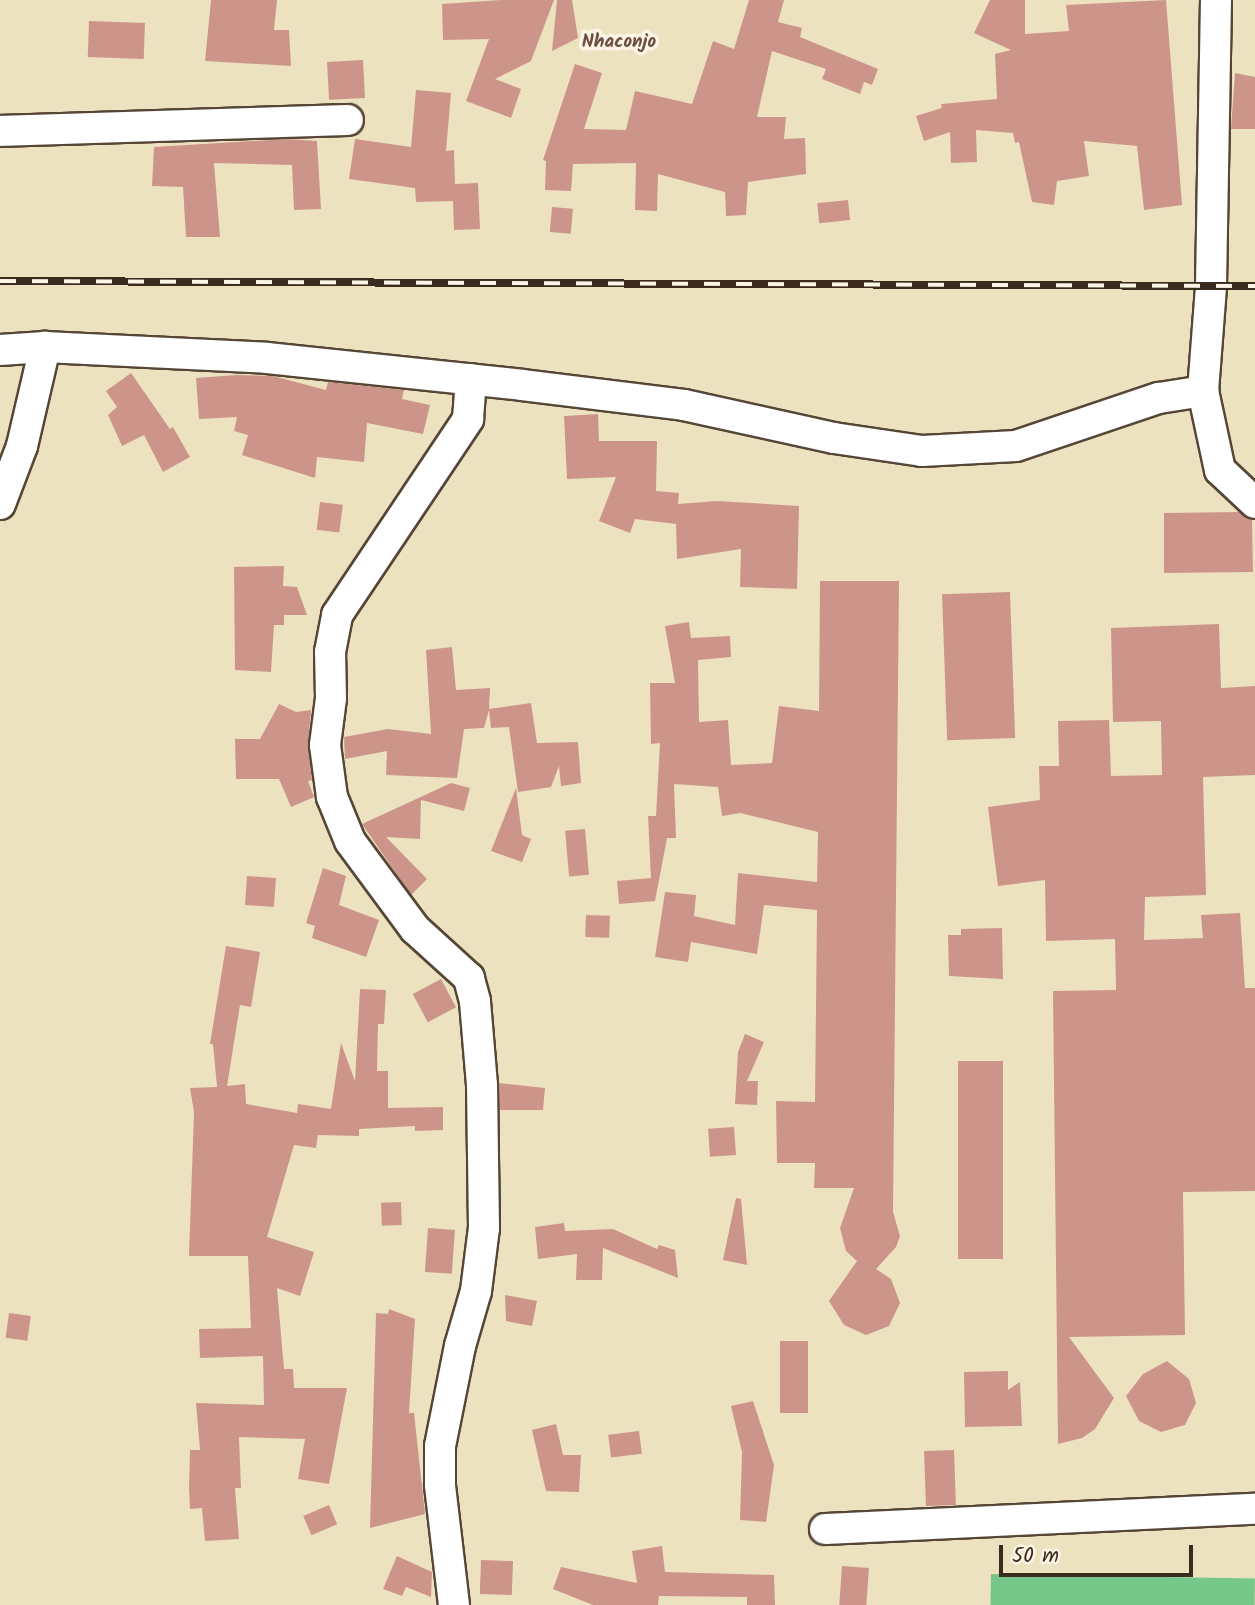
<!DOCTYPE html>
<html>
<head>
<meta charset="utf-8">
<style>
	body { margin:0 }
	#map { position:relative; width:1255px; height:1605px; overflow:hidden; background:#ede2c0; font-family:Kalam,sans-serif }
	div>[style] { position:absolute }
	.green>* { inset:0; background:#75c88a; transform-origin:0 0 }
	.building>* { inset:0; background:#cd958a; transform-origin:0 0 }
	.roads { filter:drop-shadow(2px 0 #564636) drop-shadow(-2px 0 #564636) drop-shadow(0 2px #564636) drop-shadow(0 -2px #564636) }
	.street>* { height:30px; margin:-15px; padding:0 15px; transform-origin:15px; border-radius:15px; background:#fff }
	.rail>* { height:8px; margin-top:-4px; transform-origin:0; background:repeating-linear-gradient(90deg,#fcf5e5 0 16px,#3b2a1e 0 32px); box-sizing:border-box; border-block:2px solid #3b2a1e }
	span { translate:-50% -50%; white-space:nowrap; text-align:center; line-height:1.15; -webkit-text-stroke:7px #fcf5e5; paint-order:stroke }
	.neighbourhood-label { font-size:19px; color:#6e4f44; font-weight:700 }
	.scale { position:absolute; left:999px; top:1545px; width:194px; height:32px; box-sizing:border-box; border:4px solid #3b2a1e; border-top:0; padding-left:9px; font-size:21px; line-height:24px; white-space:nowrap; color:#3b2a1e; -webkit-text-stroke:5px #fcf5e5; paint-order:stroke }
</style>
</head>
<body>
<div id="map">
	<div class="green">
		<div style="left:991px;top:1574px;width:264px;height:31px;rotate:1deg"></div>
	</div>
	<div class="building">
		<div style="clip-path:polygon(211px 0,277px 0,274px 30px,289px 30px,291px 66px,205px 61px)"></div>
		<div style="clip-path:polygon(501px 0,554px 0,531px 61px,495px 79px,521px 89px,511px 118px,466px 101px,489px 39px,443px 40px,442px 4px)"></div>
		<div style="clip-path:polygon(557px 0,572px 0,578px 38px,552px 51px)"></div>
		<div style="clip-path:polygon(749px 0,784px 0,778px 22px,802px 28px,800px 37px,878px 69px,872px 85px,864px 82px,860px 94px,822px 79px,826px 69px,772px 51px,757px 117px,786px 117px,784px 139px,805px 138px,806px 174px,748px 182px,746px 215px,726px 216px,725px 192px,658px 174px,657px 211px,635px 210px,636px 163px,573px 164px,571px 191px,545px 190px,546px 161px,543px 160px,575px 64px,602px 73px,584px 129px,626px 130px,635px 91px,692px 104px,713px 41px,734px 49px)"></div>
		<div style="clip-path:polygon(990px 0,1025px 0,1025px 34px,1069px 31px,1066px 5px,1166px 0,1182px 205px,1144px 210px,1137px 146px,1084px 141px,1089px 176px,1057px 181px,1054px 205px,1032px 202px,1019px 142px,1015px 143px,1013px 133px,976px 130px,977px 162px,951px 163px,950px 132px,924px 141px,916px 116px,942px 108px,941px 104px,997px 99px,995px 54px,1011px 50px,974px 33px)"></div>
		<div style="left:89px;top:21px;width:56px;height:36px;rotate:2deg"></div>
		<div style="left:363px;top:60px;width:38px;height:36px;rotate:87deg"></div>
		<div style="clip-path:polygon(1235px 73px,1255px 77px,1255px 129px,1231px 129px)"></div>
		<div style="clip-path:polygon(416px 90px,451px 93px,446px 151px,454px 150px,455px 184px,478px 183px,480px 229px,454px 230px,453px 201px,416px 202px,415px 188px,349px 179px,355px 139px,411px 147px)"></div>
		<div style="clip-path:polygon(287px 139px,317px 141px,321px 209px,294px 210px,292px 165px,214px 163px,220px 237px,186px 237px,183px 187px,152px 186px,154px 147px)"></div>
		<div style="left:848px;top:200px;width:20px;height:31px;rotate:84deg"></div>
		<div style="left:552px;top:207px;width:21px;height:25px;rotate:5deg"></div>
		<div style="clip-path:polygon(131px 373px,170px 429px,173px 427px,190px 457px,163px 472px,144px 435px,122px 446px,108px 415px,117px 407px,106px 391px)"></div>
		<div style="clip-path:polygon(236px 375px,273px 376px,326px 390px,328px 382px,404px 390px,402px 399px,430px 405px,423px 434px,367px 423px,364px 462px,317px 457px,315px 478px,242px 455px,248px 435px,234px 431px,237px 417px,199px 419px,196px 378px)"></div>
		<div style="clip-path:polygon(598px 414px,599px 441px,657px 441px,656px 491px,679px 493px,678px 504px,717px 501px,799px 506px,797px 589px,740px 587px,741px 549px,677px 559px,676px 524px,635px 519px,630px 533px,599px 521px,616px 477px,567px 479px,564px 416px)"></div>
		<div style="left:320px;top:502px;width:23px;height:28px;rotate:7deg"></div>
		<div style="clip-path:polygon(1239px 512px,1252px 520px,1253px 572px,1164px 573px,1164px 513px)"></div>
		<div style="clip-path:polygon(284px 566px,283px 586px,297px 587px,307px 615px,284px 615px,284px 625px,274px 625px,271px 672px,235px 670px,234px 567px)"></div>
		<div style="clip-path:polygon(820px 581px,899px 581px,893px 1212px,900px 1236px,896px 1247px,876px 1269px,891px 1279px,900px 1303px,889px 1326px,866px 1335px,844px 1325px,829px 1301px,857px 1261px,846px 1251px,840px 1228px,854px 1188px,814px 1188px,815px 1163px,777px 1163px,776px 1101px,815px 1102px,817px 910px,764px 905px,757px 954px,691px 942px,688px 962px,655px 957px,665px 892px,696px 895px,694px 916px,735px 925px,738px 873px,817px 882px,818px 832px,740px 813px,722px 816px,718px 787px,674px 784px,676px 838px,667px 838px,655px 901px,619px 904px,617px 881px,651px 878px,648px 816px,656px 816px,660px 743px,651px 744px,650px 683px,675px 683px,665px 626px,689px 622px,691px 638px,730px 636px,731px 657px,698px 660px,699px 722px,728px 720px,731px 765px,772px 763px,779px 706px,819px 711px)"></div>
		<div style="left:1010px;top:592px;width:146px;height:68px;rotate:88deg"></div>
		<div style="clip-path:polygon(1219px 624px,1221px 688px,1255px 686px,1255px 775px,1203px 777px,1206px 895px,1145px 897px,1144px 940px,1203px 938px,1201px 915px,1240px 913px,1245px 988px,1255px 988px,1255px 1191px,1183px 1192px,1185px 1335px,1069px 1337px,1114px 1398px,1095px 1429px,1082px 1438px,1058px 1444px,1053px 991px,1116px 990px,1115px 939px,1046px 941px,1045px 880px,998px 886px,988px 807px,1040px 800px,1039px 766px,1059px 766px,1058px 721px,1109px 720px,1111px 776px,1162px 775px,1161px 721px,1113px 722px,1111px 628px)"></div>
		<div style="clip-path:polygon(452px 647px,456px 690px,490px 688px,489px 709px,531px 703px,537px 743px,578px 742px,581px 783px,561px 786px,559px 766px,551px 787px,518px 792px,509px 727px,491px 728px,489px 710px,484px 728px,464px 729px,457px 778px,386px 775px,387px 751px,345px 759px,344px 737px,388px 729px,431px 734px,426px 650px)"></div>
		<div style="clip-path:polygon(279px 704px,296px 712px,311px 710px,308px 747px,312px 780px,308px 781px,314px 797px,291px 807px,279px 779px,236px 779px,235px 739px,260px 739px)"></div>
		<div style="clip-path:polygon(451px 783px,470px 788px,464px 811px,421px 800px,420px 839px,386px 837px,427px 879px,411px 895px,362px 824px)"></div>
		<div style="clip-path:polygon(516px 788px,522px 835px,531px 839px,522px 862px,491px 851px)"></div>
		<div style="left:585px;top:829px;width:46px;height:20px;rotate:85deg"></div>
		<div style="clip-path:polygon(323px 868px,346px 876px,339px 905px,379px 920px,366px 957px,312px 938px,315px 926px,306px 923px)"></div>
		<div style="left:247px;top:876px;width:29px;height:29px;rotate:4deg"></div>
		<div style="left:586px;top:915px;width:24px;height:22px;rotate:2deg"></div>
		<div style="clip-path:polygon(1002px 928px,1003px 979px,949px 976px,948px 935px,961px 935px,961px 929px)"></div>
		<div style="clip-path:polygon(226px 946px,260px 952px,251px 1007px,240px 1005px,227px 1086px,245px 1084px,246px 1104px,297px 1113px,298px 1104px,331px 1109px,341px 1043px,355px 1081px,360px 989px,386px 990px,384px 1024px,378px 1024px,377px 1071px,388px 1071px,388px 1108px,443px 1107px,443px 1130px,415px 1131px,415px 1126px,359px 1129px,359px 1136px,318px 1135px,316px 1148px,294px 1145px,267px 1237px,314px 1252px,300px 1296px,277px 1288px,284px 1369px,293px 1369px,294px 1388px,347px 1388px,329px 1484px,298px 1479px,305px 1439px,239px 1437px,241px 1488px,235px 1488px,239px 1539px,205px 1541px,202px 1508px,190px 1509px,189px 1488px,190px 1450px,200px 1450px,196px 1403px,264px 1405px,263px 1356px,200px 1358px,199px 1329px,251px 1328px,248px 1256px,189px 1256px,194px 1112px,190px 1088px,217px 1087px,213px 1044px,210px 1044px)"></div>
		<div style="left:441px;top:979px;width:32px;height:32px;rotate:62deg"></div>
		<div style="clip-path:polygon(745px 1034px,764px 1042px,747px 1081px,758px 1081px,757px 1105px,735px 1104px,738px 1052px)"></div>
		<div style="left:958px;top:1061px;width:45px;height:198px"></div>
		<div style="clip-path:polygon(499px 1083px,545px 1088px,543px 1110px,500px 1110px)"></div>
		<div style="left:734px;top:1127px;width:28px;height:26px;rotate:86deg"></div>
		<div style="clip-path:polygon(736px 1198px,741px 1199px,747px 1265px,723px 1260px)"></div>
		<div style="left:401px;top:1202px;width:23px;height:20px;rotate:88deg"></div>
		<div style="clip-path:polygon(564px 1223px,565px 1231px,613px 1229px,657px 1249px,659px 1245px,675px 1250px,678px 1278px,603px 1248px,602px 1280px,576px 1280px,577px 1254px,538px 1259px,535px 1227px)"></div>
		<div style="left:428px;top:1228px;width:27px;height:44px;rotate:4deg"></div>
		<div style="clip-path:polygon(505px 1295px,537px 1301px,532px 1326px,506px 1321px)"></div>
		<div style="clip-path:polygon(389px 1309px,415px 1319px,409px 1413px,414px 1413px,425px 1514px,370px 1528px,376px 1313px,388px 1314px)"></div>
		<div style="left:9px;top:1313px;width:22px;height:25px;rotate:8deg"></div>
		<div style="left:780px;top:1341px;width:28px;height:72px"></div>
		<div style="clip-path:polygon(1167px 1361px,1189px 1379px,1196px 1403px,1185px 1425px,1161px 1432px,1139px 1421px,1126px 1396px,1143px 1374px)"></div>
		<div style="clip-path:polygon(1008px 1371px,1008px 1390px,1020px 1382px,1022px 1426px,965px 1427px,964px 1372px)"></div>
		<div style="clip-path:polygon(753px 1401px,774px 1465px,766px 1522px,740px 1520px,742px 1452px,731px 1406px)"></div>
		<div style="clip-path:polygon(556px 1424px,563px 1455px,581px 1455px,579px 1492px,546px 1491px,532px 1430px)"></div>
		<div style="left:639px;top:1431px;width:23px;height:31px;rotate:83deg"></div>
		<div style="left:954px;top:1450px;width:55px;height:30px;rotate:88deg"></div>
		<div style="left:329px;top:1505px;width:21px;height:28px;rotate:67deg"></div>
		<div style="clip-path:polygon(662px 1546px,665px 1572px,774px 1575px,775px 1605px,747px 1605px,747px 1597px,659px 1596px,658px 1605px,593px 1605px,553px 1589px,561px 1567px,637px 1583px,632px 1551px)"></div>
		<div style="clip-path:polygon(397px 1556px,432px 1572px,431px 1597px,406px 1587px,402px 1596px,383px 1589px)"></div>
		<div style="left:481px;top:1560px;width:32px;height:34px;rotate:2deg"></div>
		<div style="left:842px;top:1566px;width:27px;height:39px;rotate:4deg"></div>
	</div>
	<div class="roads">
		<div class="street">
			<div style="left:0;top:131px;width:348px;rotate:-1.8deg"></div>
			<div style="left:0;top:350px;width:45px;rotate:-3.8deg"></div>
			<div style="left:1203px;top:391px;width:81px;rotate:77.9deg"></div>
			<div style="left:1220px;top:470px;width:48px;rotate:43.3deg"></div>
			<div style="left:0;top:504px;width:62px;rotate:-69.2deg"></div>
			<div style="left:22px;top:446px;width:102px;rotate:-76.9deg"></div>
			<div style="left:45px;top:347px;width:222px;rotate:2.8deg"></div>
			<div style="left:267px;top:358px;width:256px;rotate:6deg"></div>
			<div style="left:522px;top:385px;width:163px;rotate:7deg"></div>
			<div style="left:684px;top:405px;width:154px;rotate:12.4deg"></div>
			<div style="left:834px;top:438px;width:89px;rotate:8.4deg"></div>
			<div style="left:922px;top:451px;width:94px;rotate:-3deg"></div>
			<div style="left:1016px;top:446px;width:151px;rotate:-18.6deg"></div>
			<div style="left:1159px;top:398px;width:45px;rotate:-9deg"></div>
			<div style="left:1203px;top:391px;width:105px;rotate:-85.6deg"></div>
			<div style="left:1211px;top:286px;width:286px;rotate:-89deg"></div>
			<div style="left:825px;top:1529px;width:430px;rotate:-2.7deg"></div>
			<div style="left:454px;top:1605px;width:121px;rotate:-96.7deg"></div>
			<div style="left:440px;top:1485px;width:39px;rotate:-90deg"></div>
			<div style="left:440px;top:1446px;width:102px;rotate:-78.7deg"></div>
			<div style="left:460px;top:1346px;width:57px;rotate:-73.8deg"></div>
			<div style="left:476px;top:1291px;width:64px;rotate:-82.8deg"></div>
			<div style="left:484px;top:1228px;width:143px;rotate:-90.8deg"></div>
			<div style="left:482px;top:1085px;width:84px;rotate:-94.8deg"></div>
			<div style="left:475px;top:1001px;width:24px;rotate:-105deg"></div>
			<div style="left:469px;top:978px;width:73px;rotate:-137.8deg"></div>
			<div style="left:415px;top:929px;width:109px;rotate:-126.5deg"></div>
			<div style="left:350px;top:841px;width:48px;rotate:-112.2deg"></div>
			<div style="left:332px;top:797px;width:52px;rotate:-97.7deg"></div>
			<div style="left:325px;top:745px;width:47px;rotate:-82.7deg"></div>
			<div style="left:331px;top:698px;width:46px;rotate:-91.2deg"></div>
			<div style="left:330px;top:652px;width:38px;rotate:-79deg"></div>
			<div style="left:337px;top:615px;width:236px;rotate:-56.2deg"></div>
			<div style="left:468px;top:419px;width:40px;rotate:-85.7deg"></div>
		</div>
	</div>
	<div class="rail">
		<div style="left:0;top:281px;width:1255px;rotate:0.23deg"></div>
	</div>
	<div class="neighbourhood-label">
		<span style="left:619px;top:43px">Nhaconjo</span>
	</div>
	<div class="scale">50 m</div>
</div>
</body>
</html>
